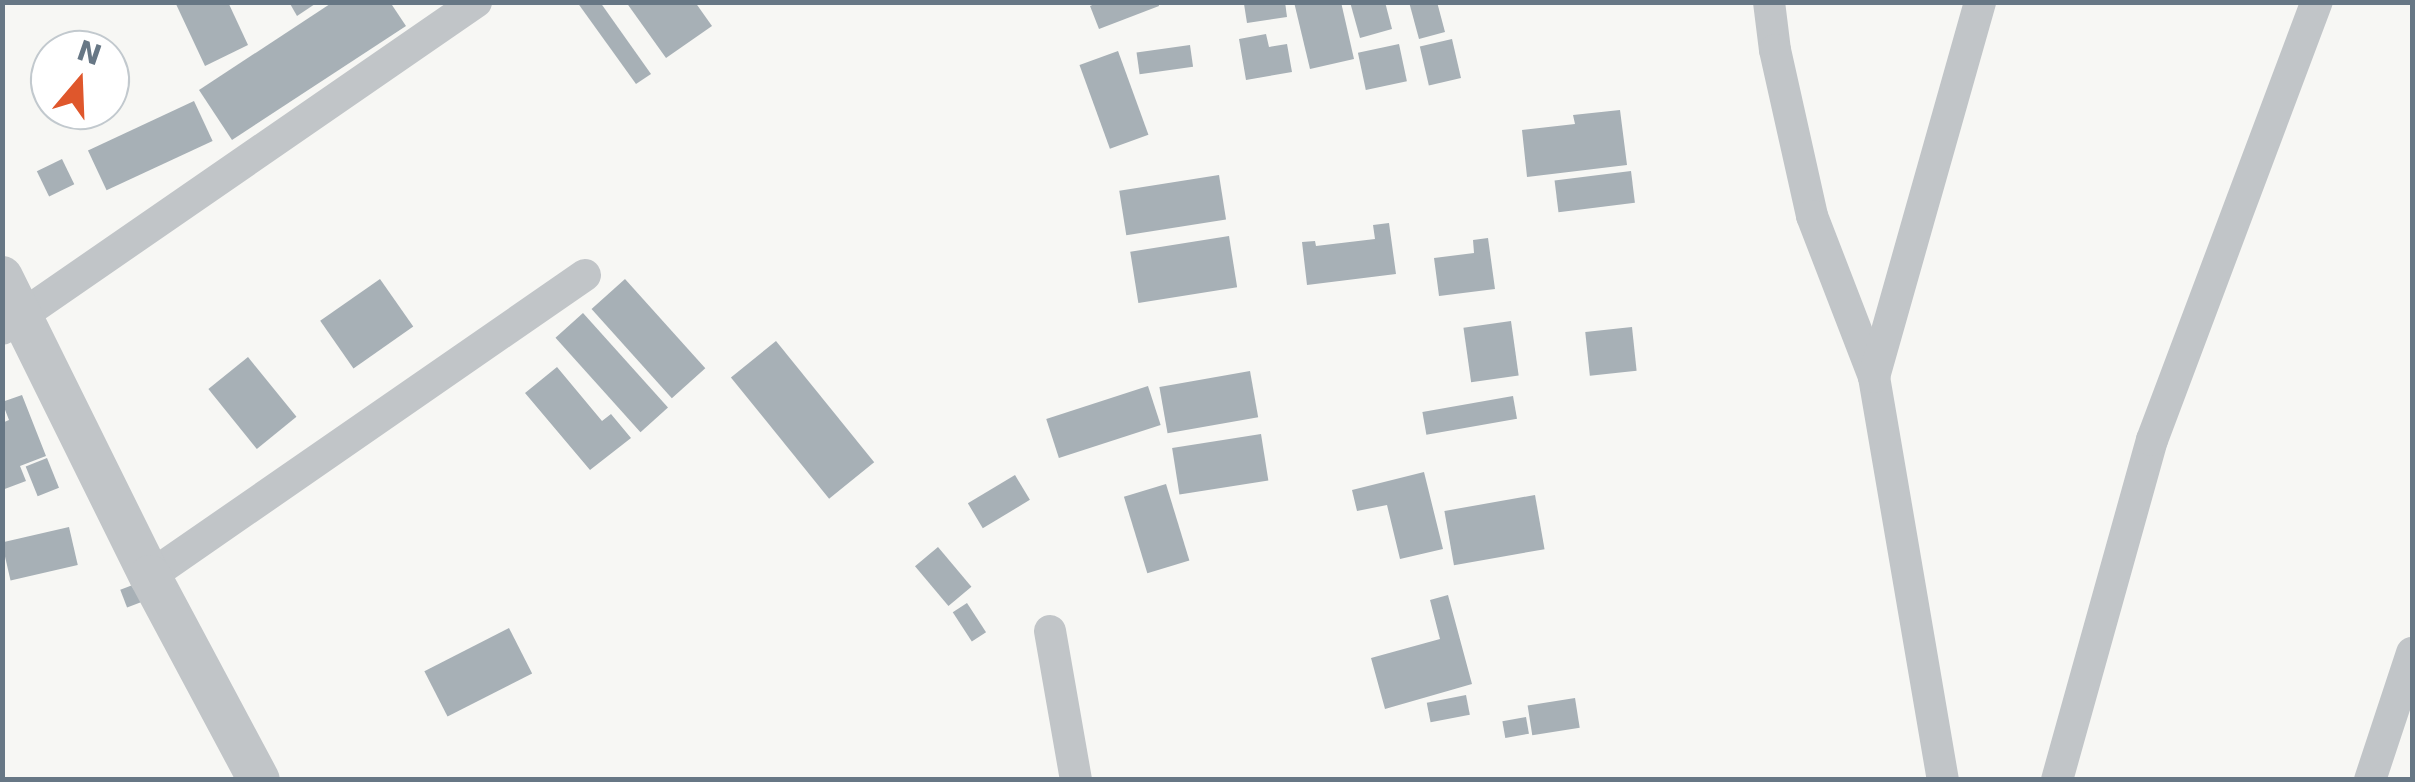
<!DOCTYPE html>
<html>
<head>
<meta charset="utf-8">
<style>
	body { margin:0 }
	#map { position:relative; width:2415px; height:782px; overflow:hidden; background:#f7f7f4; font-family:"DejaVu Sans",sans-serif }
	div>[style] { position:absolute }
	.building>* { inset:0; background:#a7b0b6; transform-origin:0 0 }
	.minor>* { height:32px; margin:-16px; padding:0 16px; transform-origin:16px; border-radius:16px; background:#c1c5c8 }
	.tertiary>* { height:42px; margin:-21px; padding:0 21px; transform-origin:21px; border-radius:21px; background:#c1c5c8 }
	span { translate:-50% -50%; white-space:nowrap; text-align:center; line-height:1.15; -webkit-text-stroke:10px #fff; paint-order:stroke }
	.frame { position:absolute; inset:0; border:5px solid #677785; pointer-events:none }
	.north { position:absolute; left:30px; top:30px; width:100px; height:100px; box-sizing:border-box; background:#fff; border:2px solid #c2c9ce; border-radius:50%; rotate:19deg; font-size:28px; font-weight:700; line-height:40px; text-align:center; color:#677785 }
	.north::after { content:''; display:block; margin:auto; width:35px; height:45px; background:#df572c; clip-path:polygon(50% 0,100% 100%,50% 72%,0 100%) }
</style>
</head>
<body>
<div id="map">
	<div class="building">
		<div style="clip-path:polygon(175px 2px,228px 2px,248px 45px,205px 66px)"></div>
		<div style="clip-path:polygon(289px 2px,318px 2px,297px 16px)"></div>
		<div style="clip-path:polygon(333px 2px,390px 2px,406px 26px,232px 140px,199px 90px)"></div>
		<div style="clip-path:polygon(577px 2px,600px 2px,651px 74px,636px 84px)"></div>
		<div style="clip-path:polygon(626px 2px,695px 2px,712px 26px,666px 58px)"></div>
		<div style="clip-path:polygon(1099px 2px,1158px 2px,1159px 6px,1099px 29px,1090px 6px)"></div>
		<div style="clip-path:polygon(1285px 2px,1287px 17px,1247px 23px,1244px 4px)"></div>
		<div style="clip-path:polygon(1294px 2px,1341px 2px,1354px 59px,1310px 69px)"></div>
		<div style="clip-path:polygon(1350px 2px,1385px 2px,1392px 29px,1360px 38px)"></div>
		<div style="clip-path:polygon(1409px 2px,1437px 2px,1445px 32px,1419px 39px)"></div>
		<div style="clip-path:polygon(1266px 34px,1269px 47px,1287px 44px,1292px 72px,1246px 80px,1239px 39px)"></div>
		<div style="left:1452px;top:39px;width:40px;height:33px;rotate:77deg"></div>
		<div style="left:1399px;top:44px;width:38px;height:42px;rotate:78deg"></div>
		<div style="left:1190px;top:45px;width:22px;height:54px;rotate:82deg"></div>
		<div style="left:1118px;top:51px;width:89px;height:41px;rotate:70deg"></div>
		<div style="left:194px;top:101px;width:44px;height:117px;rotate:65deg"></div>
		<div style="clip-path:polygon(1620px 110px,1627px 165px,1527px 177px,1522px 130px,1575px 124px,1573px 115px)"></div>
		<div style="left:62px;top:159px;width:28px;height:28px;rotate:64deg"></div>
		<div style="left:1631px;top:171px;width:32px;height:77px;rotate:83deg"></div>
		<div style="left:1219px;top:175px;width:45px;height:101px;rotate:81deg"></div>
		<div style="clip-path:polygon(1389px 223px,1396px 274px,1307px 285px,1302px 242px,1315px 241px,1316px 246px,1375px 239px,1373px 225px)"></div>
		<div style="left:1229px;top:236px;width:52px;height:100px;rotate:81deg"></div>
		<div style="clip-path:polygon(1488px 238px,1495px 289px,1439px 296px,1434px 258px,1474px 253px,1473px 240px)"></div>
		<div style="left:380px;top:279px;width:58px;height:73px;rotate:55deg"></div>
		<div style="left:625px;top:279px;width:120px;height:45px;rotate:48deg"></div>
		<div style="left:583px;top:313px;width:127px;height:37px;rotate:48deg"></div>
		<div style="left:1511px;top:321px;width:55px;height:48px;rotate:82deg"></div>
		<div style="left:1632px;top:327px;width:44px;height:47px;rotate:84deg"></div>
		<div style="left:776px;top:341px;width:156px;height:58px;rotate:51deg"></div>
		<div style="left:248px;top:357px;width:77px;height:51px;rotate:51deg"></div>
		<div style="clip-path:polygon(557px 367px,602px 421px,611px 414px,631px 438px,590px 470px,525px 393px)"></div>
		<div style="left:1250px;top:371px;width:47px;height:92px;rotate:80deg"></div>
		<div style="left:1148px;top:386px;width:41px;height:107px;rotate:72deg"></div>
		<div style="clip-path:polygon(22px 395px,46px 456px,20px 466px,26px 481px,2px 490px,2px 423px,9px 420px,2px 402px)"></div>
		<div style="left:1513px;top:396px;width:23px;height:92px;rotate:80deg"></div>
		<div style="left:1261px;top:434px;width:47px;height:90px;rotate:81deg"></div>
		<div style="left:47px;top:458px;width:32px;height:23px;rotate:68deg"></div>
		<div style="clip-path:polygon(1424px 472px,1443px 549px,1400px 559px,1387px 505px,1357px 511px,1352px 490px)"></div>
		<div style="left:1015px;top:475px;width:29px;height:55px;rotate:59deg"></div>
		<div style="left:1166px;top:484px;width:80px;height:44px;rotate:73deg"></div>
		<div style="left:1535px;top:495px;width:55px;height:92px;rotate:80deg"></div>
		<div style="left:69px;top:527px;width:39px;height:69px;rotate:77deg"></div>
		<div style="left:938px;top:547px;width:52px;height:30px;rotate:50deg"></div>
		<div style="left:138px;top:583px;width:19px;height:19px;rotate:69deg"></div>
		<div style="clip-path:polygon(1448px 595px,1472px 684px,1385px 709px,1371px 658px,1440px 639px,1430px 600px)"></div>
		<div style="left:967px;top:603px;width:35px;height:17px;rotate:57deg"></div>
		<div style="left:509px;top:628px;width:51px;height:95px;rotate:63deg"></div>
		<div style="left:1466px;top:695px;width:20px;height:40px;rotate:79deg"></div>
		<div style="left:1575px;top:698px;width:30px;height:48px;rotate:81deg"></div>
		<div style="left:1526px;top:717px;width:17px;height:24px;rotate:80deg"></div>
	</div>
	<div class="minor">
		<div style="left:1769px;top:2px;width:48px;rotate:82.9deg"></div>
		<div style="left:1775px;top:50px;width:170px;rotate:77.4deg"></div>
		<div style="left:1812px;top:216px;width:173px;rotate:68.9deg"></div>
		<div style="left:1874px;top:377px;width:409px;rotate:80.3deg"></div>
		<div style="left:2px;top:329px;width:576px;rotate:-34.6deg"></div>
		<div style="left:1874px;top:377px;width:390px;rotate:-74.2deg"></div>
		<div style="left:150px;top:576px;width:529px;rotate:-34.68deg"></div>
		<div style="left:1050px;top:631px;width:151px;rotate:80.1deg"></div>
		<div style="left:2057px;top:780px;width:353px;rotate:-74.4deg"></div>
		<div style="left:2152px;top:440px;width:468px;rotate:-69.4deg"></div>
		<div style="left:2370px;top:780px;width:134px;rotate:-71.7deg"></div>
	</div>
	<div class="tertiary">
		<div style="left:2px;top:277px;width:334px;rotate:63.7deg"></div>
		<div style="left:150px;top:576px;width:231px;rotate:61.9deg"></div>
	</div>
	<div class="frame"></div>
	<div class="north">N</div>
</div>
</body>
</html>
